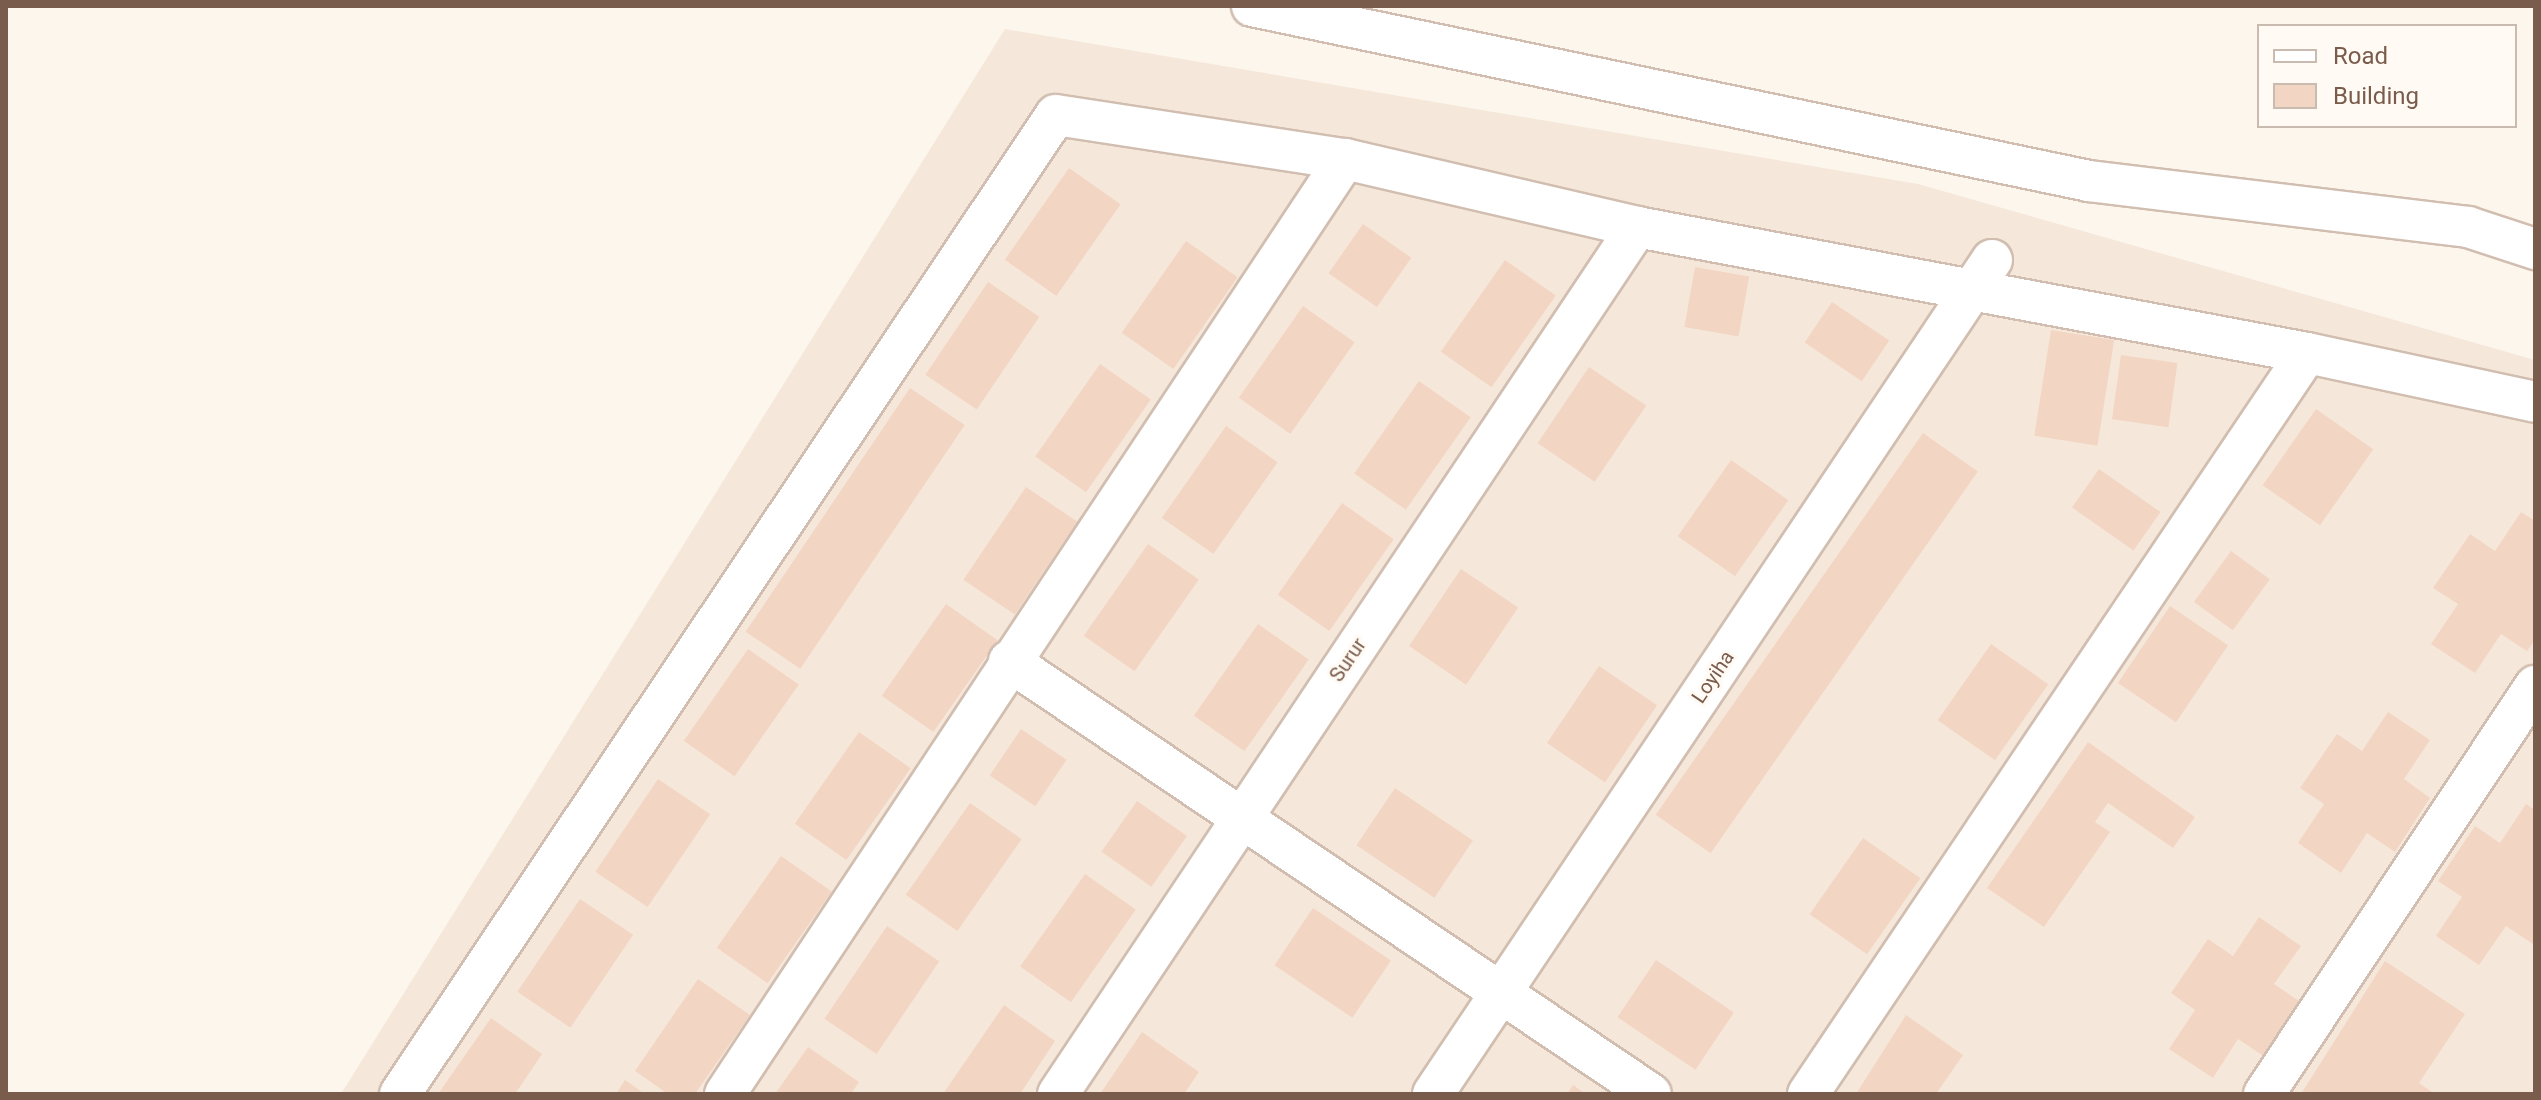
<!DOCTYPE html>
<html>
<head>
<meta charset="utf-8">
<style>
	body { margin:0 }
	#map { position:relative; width:2541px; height:1100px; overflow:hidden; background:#fdf6ec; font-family:Roboto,sans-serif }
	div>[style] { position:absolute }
	.residential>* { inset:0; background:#f5e8da }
	.building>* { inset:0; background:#f3d5c3; transform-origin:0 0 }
	.roads { filter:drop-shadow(2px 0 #d1beb0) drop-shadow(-2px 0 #d1beb0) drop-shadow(0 2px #d1beb0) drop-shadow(0 -2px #d1beb0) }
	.minor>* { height:40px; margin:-20px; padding:0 20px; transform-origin:20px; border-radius:20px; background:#fff }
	span { translate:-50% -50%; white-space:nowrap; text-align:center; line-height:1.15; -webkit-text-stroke:6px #fffaf3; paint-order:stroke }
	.street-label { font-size:20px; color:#7a5c4d }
	.frame { position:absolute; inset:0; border:8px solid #7a5c4d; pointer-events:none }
	.legend { position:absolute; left:2257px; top:24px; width:260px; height:104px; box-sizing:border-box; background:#fffaf3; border:2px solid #cabbb1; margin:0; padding:10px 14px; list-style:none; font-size:24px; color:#7a5c4d }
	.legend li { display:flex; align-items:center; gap:16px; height:40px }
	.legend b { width:40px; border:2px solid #cabbb1 }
</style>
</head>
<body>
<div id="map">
	<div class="residential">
		<div style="clip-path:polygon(1005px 29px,1918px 184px,2535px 360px,2535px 1094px,341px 1094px)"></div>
	</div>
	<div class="building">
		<div style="left:1069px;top:168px;width:63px;height:112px;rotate:35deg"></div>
		<div style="left:1363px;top:224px;width:59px;height:60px;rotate:35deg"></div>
		<div style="left:1186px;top:241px;width:63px;height:112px;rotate:35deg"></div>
		<div style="left:1505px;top:260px;width:62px;height:112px;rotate:35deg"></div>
		<div style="left:1695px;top:267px;width:55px;height:61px;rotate:10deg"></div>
		<div style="left:988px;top:282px;width:62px;height:112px;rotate:34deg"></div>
		<div style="left:1832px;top:302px;width:69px;height:49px;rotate:34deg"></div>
		<div style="left:1303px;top:306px;width:63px;height:112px;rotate:35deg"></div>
		<div style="left:2051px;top:330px;width:64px;height:107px;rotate:9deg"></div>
		<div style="left:2121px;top:355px;width:57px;height:65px;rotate:8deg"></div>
		<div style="left:1100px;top:364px;width:62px;height:113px;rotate:35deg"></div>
		<div style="left:1589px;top:367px;width:69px;height:92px;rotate:34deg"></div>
		<div style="left:1419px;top:381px;width:63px;height:113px;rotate:35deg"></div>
		<div style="left:910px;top:388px;width:66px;height:294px;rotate:34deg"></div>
		<div style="left:2316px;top:409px;width:70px;height:93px;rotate:35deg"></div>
		<div style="left:1226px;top:426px;width:63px;height:112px;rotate:35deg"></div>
		<div style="left:1923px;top:433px;width:67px;height:466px;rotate:35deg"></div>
		<div style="left:1731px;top:460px;width:70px;height:93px;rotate:35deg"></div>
		<div style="left:2099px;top:469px;width:75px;height:47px;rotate:35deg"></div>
		<div style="left:1026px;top:487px;width:62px;height:112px;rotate:34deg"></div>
		<div style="left:1342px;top:503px;width:63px;height:112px;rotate:35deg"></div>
		<div style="clip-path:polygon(2521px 512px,2535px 521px,2535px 640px,2527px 651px,2501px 634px,2475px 673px,2431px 644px,2458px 604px,2433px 588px,2470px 534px,2495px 551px)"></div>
		<div style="left:1148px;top:544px;width:62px;height:112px;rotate:35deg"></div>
		<div style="left:2231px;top:551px;width:48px;height:63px;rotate:36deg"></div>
		<div style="left:1461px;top:569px;width:69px;height:93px;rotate:34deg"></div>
		<div style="left:946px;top:604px;width:63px;height:112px;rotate:35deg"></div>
		<div style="left:2170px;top:606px;width:70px;height:93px;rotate:34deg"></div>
		<div style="left:1258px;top:624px;width:62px;height:112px;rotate:35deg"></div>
		<div style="left:1991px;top:644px;width:70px;height:93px;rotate:35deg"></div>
		<div style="left:748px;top:649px;width:62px;height:112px;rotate:35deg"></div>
		<div style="left:1599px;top:666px;width:70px;height:93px;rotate:34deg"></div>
		<div style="clip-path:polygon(2388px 712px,2430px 740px,2404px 779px,2430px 798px,2395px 852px,2367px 833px,2341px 873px,2298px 843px,2324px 804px,2300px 788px,2337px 734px,2362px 751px)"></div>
		<div style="left:1021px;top:729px;width:55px;height:56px;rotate:34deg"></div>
		<div style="left:859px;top:732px;width:63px;height:112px;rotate:35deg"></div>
		<div style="clip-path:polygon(2088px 742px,2195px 817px,2173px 848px,2108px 803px,2095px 822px,2110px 832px,2044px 927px,1987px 888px)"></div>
		<div style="left:658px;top:779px;width:63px;height:112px;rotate:34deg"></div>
		<div style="left:1395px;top:788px;width:94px;height:69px;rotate:34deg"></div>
		<div style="left:1137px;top:801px;width:61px;height:62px;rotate:35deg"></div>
		<div style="left:970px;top:803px;width:63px;height:112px;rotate:35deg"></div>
		<div style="clip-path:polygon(2526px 804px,2535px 810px,2535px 940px,2533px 944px,2506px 926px,2479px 965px,2436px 936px,2462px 897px,2438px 881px,2475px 826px,2500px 843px)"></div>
		<div style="left:1863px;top:838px;width:70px;height:93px;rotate:35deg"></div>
		<div style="left:781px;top:856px;width:62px;height:112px;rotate:35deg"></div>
		<div style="left:1085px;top:874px;width:62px;height:113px;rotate:35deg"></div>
		<div style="left:580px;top:899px;width:64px;height:112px;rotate:34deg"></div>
		<div style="left:1313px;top:908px;width:94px;height:69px;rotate:34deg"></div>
		<div style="clip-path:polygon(2259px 917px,2301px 946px,2274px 984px,2302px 1003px,2265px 1057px,2238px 1039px,2213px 1078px,2169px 1049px,2195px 1010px,2171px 993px,2208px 939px,2233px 956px)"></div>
		<div style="left:887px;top:926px;width:63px;height:112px;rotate:34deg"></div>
		<div style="left:1656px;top:960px;width:94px;height:69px;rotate:34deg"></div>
		<div style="clip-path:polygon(2385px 961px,2465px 1014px,2419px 1083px,2435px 1094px,2301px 1094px)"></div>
		<div style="clip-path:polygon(698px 979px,750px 1015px,695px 1094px,668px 1094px,635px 1071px)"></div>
		<div style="clip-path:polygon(1004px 1005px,1055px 1041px,1024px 1088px,1020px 1094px,943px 1094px)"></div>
		<div style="clip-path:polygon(1906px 1015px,1963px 1055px,1936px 1094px,1856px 1094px)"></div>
		<div style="clip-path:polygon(491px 1018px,542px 1054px,515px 1094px,438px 1094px)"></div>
		<div style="clip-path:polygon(1142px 1032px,1199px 1072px,1184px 1094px,1100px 1094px)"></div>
		<div style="clip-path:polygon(808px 1047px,859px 1082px,851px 1094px,775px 1094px)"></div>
		<div style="clip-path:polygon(625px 1080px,645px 1094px,616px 1094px)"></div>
		<div style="clip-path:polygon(1573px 1085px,1586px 1094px,1567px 1094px)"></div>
	</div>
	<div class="roads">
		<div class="minor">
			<div style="left:1252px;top:6px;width:855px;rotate:11.81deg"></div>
			<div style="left:2089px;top:181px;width:382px;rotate:6.9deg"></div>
			<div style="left:2468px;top:227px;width:71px;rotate:18.2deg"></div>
			<div style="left:1009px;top:661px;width:774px;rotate:34deg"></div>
			<div style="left:400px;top:1094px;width:1178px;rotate:-56.18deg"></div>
			<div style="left:1056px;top:115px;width:292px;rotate:8.7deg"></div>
			<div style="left:1345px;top:159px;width:300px;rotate:13.1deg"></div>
			<div style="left:1637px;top:227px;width:682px;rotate:10.65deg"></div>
			<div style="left:2307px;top:353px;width:233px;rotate:12.1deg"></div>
			<div style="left:725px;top:1094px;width:1122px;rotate:-56.45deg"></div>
			<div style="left:1058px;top:1094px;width:1043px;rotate:-56.26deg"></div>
			<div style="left:1433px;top:1094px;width:1004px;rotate:-56.17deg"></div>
			<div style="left:1808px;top:1094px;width:893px;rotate:-56.04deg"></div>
			<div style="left:2264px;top:1094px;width:490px;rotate:-56.4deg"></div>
		</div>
	</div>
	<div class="street-label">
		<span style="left:1348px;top:660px;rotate:-56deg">Surur</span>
		<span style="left:1713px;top:677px;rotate:-56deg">Loyiha</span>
	</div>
	<div class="frame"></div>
	<ul class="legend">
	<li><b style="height:10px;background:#fff"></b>Road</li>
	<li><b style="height:22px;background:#f3d5c3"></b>Building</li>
	</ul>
</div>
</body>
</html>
